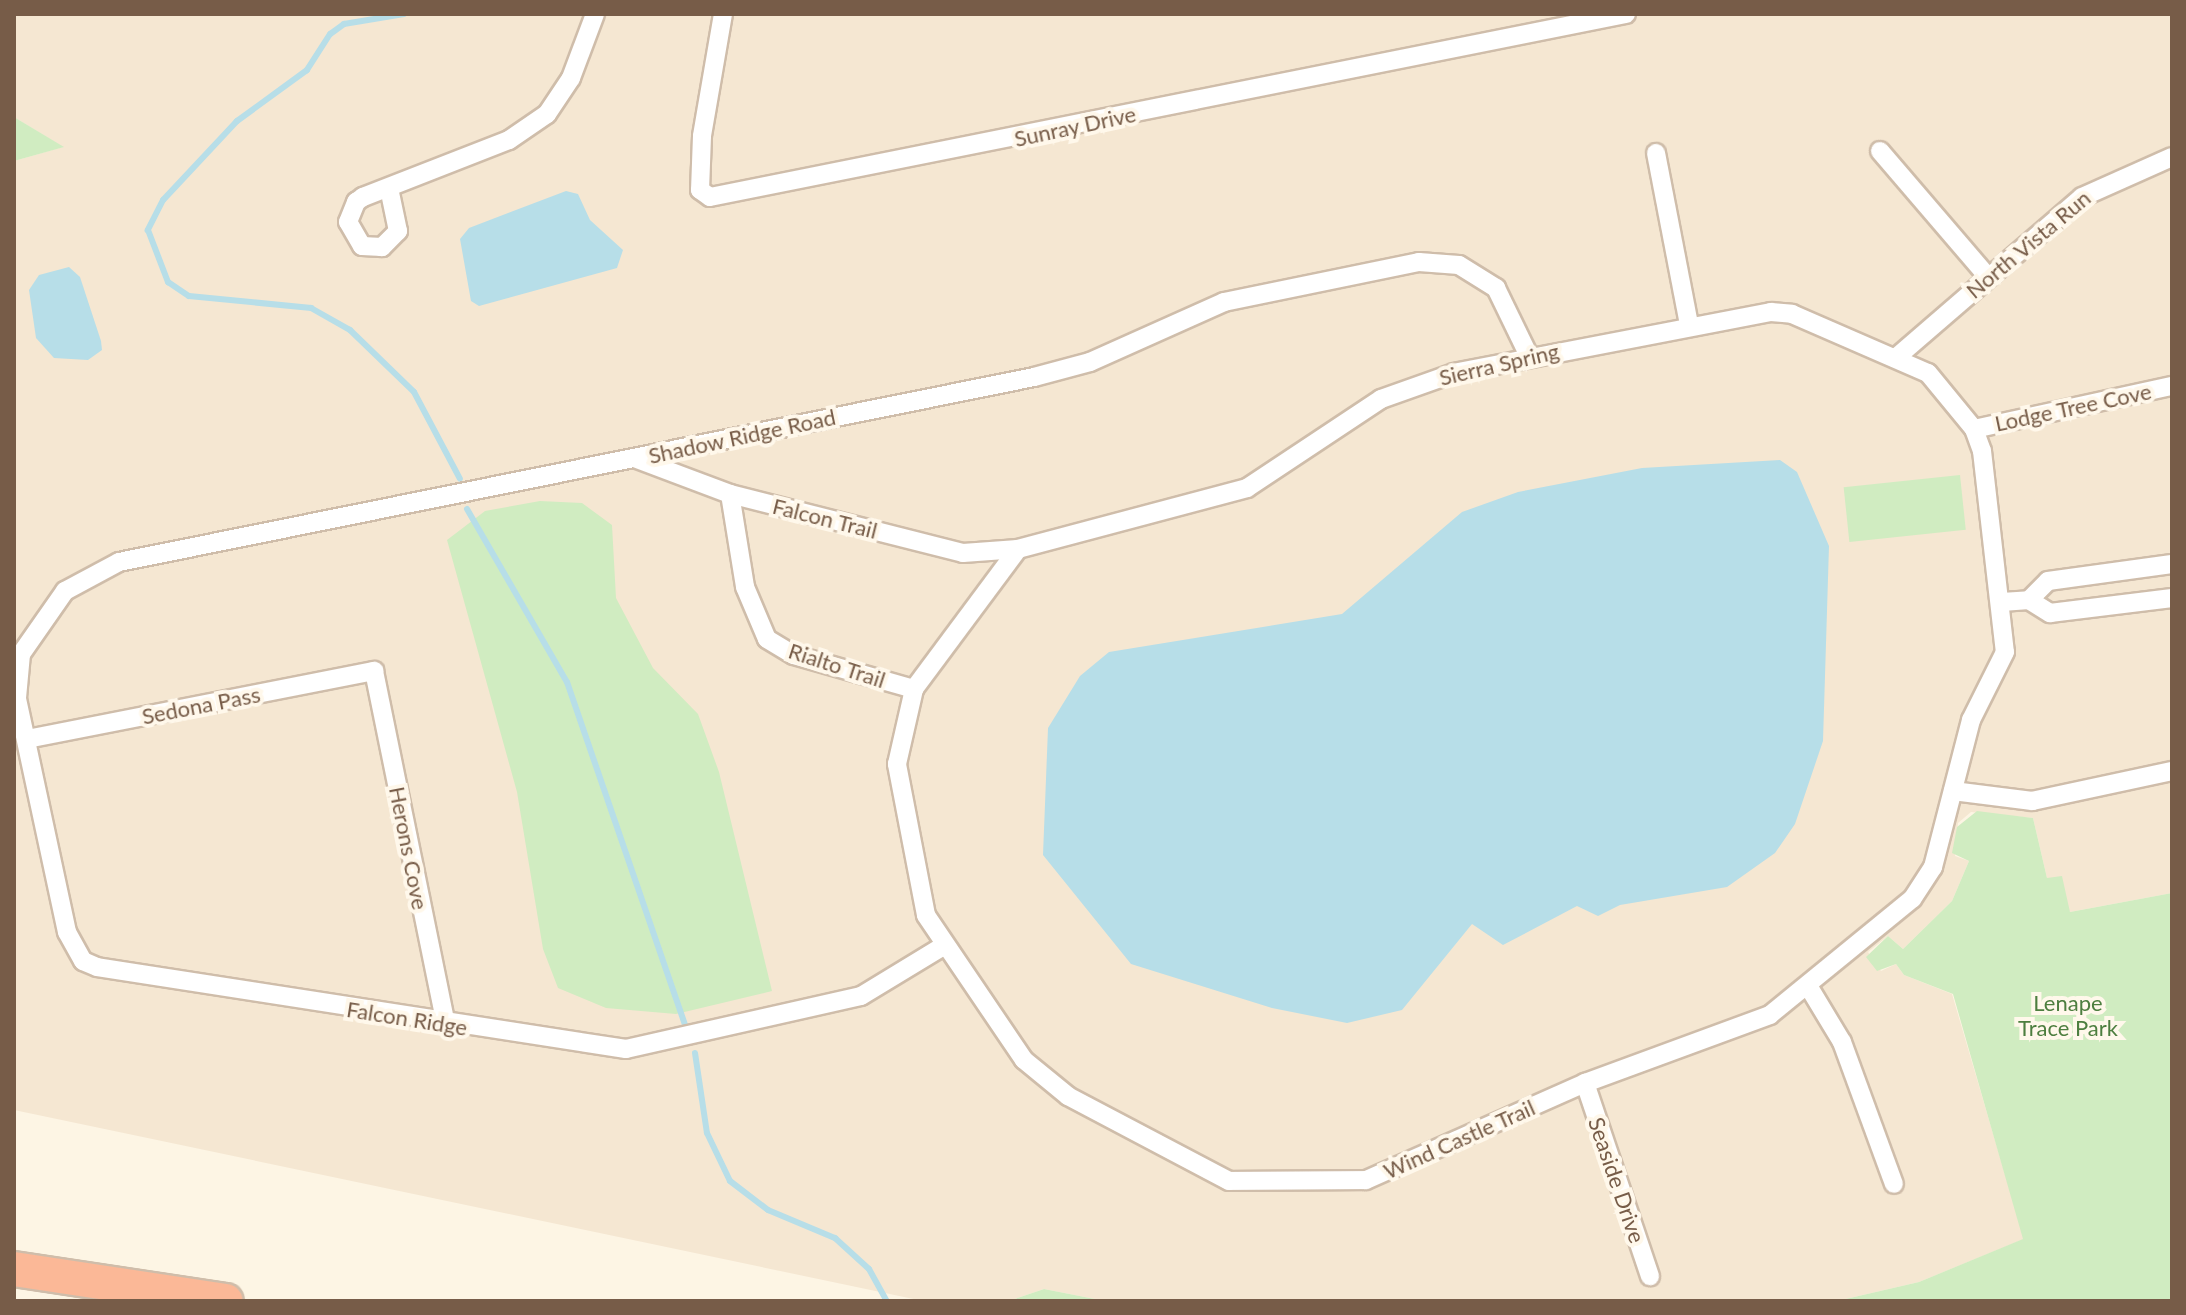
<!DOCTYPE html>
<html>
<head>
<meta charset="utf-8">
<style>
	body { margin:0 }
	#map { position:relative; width:2186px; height:1315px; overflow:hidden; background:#fdf5e4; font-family:Lato,sans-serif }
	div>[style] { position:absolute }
	.residential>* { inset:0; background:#f5e7d2 }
	.green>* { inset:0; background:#d0ecc1; transform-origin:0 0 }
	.water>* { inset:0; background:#b7dee8 }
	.stream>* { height:6px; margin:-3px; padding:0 3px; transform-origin:3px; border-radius:3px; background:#b7dee8 }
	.roads { filter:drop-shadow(2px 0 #cfbdaa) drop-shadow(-2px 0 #cfbdaa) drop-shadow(0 2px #cfbdaa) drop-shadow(0 -2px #cfbdaa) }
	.minor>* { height:18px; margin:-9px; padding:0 9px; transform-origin:9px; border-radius:9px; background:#fff }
	.motorway>* { height:34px; margin:-17px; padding:0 17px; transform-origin:17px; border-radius:17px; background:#fbb897 }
	span { translate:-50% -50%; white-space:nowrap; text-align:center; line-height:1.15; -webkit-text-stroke:8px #fff8eb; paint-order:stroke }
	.street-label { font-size:22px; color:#775c48 }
	.park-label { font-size:22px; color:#4d7e3f }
	.frame { position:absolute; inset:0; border:16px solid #775c48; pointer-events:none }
</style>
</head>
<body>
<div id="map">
	<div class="residential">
		<div style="clip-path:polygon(14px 14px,2172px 14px,2172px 893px,2070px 912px,2047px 878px,2033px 818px,1971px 812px,1958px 823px,1955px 856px,1969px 861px,1952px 901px,1903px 949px,1888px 936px,1868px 952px,1881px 971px,1896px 964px,1904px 975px,1952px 994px,2024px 1239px,1919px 1282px,1837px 1301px,1105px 1301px,1044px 1289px,1009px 1301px,923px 1301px,14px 1110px,14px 161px,63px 147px,14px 117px)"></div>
	</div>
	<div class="green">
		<div style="clip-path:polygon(14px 117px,64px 147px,14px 161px)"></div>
		<div style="left:1960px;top:475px;width:55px;height:117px;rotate:84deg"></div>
		<div style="clip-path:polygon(540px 501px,582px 503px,612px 525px,616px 598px,653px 668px,698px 714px,719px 772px,772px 991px,676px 1014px,606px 1008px,558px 988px,543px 949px,517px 792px,447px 540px,485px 511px)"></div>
		<div style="clip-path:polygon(1977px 811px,2033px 818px,2047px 878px,2062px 876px,2070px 912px,2172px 893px,2172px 1301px,1837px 1301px,1919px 1282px,2023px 1239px,1953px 994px,1904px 975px,1896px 964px,1877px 971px,1866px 957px,1888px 936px,1903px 949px,1952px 901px,1969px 861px,1952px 853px,1957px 827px)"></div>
		<div style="clip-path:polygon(1044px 1289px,1105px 1301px,1009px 1301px)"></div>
	</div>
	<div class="water">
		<div style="clip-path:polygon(566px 191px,578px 194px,590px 220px,623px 250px,617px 268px,479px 306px,471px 301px,460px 239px,469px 228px)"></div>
		<div style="clip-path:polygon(69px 267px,80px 277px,101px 341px,102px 350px,88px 360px,54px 358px,36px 338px,29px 290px,39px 275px)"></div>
		<div style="clip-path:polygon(1780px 460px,1797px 472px,1829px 546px,1823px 741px,1795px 824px,1775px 853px,1727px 887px,1620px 905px,1598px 916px,1577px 906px,1503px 945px,1472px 924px,1402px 1010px,1347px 1023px,1272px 1008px,1131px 964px,1043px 855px,1048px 728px,1080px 676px,1109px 652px,1342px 614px,1462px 512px,1518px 492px,1642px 468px)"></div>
	</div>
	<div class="stream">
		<div style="left:404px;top:14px;width:61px;rotate:170.5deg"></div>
		<div style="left:344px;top:24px;width:17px;rotate:144deg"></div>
		<div style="left:330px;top:34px;width:43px;rotate:122.6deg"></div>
		<div style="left:307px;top:70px;width:87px;rotate:143.9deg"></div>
		<div style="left:237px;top:121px;width:108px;rotate:133.1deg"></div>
		<div style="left:163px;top:200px;width:34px;rotate:117deg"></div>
		<div style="left:148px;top:230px;width:56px;rotate:69deg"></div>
		<div style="left:168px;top:282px;width:25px;rotate:34deg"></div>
		<div style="left:189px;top:296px;width:123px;rotate:5.6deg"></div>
		<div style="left:311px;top:308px;width:45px;rotate:29.4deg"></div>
		<div style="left:350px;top:330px;width:89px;rotate:44.1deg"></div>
		<div style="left:414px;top:392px;width:98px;rotate:62.1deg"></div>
		<div style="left:467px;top:509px;width:200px;rotate:60deg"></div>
		<div style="left:567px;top:682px;width:363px;rotate:71deg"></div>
		<div style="left:695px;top:1053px;width:81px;rotate:81.5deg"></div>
		<div style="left:707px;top:1133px;width:53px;rotate:64.4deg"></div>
		<div style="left:730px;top:1181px;width:48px;rotate:37.3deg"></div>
		<div style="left:768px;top:1210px;width:73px;rotate:22.7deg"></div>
		<div style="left:835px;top:1238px;width:46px;rotate:42.4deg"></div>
		<div style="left:869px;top:1269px;width:37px;rotate:61deg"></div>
	</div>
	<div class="roads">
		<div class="minor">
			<div style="left:723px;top:14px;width:124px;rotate:99.8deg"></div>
			<div style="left:702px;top:136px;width:54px;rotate:92.1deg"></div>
			<div style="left:700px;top:190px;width:12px;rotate:35deg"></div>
			<div style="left:710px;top:197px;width:934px;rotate:-11.3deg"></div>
			<div style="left:1880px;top:151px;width:166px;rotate:49.4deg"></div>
			<div style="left:1656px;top:153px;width:175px;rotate:79.1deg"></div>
			<div style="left:389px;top:188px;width:44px;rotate:78.2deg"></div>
			<div style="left:398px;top:231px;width:23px;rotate:135deg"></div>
			<div style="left:382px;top:247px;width:20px;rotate:-177deg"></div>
			<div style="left:362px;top:246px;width:28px;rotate:-120deg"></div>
			<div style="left:348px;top:222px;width:22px;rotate:-68deg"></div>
			<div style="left:356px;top:202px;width:9px;rotate:-36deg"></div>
			<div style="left:363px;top:197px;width:157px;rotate:-21.3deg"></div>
			<div style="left:509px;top:140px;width:46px;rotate:-34.4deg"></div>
			<div style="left:547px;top:114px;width:43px;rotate:-56.3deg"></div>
			<div style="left:571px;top:78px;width:68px;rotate:-69.4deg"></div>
			<div style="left:1771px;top:312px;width:21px;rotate:5deg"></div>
			<div style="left:1792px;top:314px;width:148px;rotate:23.5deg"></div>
			<div style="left:1928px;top:373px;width:72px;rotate:50.6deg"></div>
			<div style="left:1974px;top:429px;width:23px;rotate:70deg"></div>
			<div style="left:1982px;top:451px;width:202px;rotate:83.5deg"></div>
			<div style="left:2005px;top:652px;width:76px;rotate:116.6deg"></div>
			<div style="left:1971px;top:720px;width:152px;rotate:104.5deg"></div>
			<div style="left:1933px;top:867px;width:38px;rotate:123deg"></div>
			<div style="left:1912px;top:899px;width:183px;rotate:140.8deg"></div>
			<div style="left:1770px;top:1015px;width:197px;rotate:159.8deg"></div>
			<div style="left:1585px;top:1083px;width:240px;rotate:156.1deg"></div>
			<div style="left:1366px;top:1180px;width:137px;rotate:179.6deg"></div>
			<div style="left:1229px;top:1181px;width:182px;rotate:-152.2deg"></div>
			<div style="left:1068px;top:1096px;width:57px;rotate:-140.7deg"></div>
			<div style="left:1024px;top:1060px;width:175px;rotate:-124.1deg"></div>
			<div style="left:926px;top:915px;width:154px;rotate:-100.9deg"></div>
			<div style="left:897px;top:764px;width:77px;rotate:-77.2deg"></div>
			<div style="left:914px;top:689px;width:174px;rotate:-53.4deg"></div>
			<div style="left:1018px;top:549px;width:237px;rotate:-14.9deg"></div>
			<div style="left:1247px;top:488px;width:161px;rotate:-33.6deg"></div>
			<div style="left:1381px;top:399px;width:77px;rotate:-19.6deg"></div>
			<div style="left:1454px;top:373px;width:323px;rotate:-10.9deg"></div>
			<div style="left:1898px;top:356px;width:243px;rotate:-40.8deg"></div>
			<div style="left:2082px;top:197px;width:98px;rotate:-24deg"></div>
			<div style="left:1974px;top:429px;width:203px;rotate:-12.3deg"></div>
			<div style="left:637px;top:459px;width:99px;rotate:20.6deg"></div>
			<div style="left:730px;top:494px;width:240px;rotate:14.2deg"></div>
			<div style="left:963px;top:553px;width:55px;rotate:-4.2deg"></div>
			<div style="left:730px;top:494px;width:94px;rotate:80.8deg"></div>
			<div style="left:745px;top:587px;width:56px;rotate:67.1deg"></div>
			<div style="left:767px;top:639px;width:31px;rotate:31deg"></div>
			<div style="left:794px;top:655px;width:125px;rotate:15.8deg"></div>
			<div style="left:2029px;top:600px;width:27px;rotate:-45deg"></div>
			<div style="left:2048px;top:581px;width:125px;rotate:-7.8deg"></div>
			<div style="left:2002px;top:602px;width:27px;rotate:-4deg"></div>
			<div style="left:2029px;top:600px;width:25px;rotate:32deg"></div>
			<div style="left:2050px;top:613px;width:123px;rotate:-7deg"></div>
			<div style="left:27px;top:739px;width:354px;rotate:-11.1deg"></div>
			<div style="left:374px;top:671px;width:360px;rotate:78.5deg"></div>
			<div style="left:1953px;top:791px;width:80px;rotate:7.2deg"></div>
			<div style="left:2032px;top:801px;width:143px;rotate:-12.1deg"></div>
			<div style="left:945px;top:945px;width:98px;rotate:148.7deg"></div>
			<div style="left:861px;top:996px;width:241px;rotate:167.3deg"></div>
			<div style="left:626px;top:1049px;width:535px;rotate:-171.19deg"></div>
			<div style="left:97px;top:967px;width:15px;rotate:-157deg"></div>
			<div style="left:83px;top:961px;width:33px;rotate:-119deg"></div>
			<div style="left:67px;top:932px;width:239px;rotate:-102.1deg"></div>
			<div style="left:17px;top:698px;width:44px;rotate:-84.8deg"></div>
			<div style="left:21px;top:654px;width:77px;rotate:-55.1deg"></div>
			<div style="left:65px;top:591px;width:61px;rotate:-28.2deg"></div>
			<div style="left:119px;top:562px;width:934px;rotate:-11.43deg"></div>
			<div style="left:1034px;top:377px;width:58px;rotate:-15deg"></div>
			<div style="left:1090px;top:362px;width:147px;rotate:-24.1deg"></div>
			<div style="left:1224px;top:302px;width:199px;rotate:-11.6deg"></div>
			<div style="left:1419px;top:262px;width:40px;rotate:4.3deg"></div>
			<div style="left:1459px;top:265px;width:44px;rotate:31.9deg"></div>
			<div style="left:1496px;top:288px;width:76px;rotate:64.1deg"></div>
			<div style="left:1810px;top:989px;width:62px;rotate:58.9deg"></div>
			<div style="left:1842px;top:1042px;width:151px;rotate:69.9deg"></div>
			<div style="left:1585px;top:1083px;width:204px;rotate:71.4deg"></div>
		</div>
		<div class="motorway">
			<div style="left:14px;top:1269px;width:214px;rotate:8.6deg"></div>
		</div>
	</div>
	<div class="street-label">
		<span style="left:1075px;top:126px;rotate:-12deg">Sunray Drive</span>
		<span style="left:2028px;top:244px;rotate:-40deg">North Vista Run</span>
		<span style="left:1499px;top:364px;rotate:-13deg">Sierra Spring</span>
		<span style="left:2073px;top:407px;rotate:-12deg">Lodge Tree Cove</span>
		<span style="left:742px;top:436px;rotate:-12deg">Shadow Ridge Road</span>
		<span style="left:825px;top:518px;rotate:14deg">Falcon Trail</span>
		<span style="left:837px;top:665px;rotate:18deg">Rialto Trail</span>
		<span style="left:201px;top:705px;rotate:-11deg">Sedona Pass</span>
		<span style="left:409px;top:848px;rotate:79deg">Herons Cove</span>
		<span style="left:407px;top:1018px;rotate:9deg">Falcon Ridge</span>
		<span style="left:1459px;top:1139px;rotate:-24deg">Wind Castle Trail</span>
		<span style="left:1617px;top:1180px;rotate:71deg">Seaside Drive</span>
	</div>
	<div class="park-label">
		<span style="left:2068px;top:1015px">Lenape<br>Trace Park</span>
	</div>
	<div class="frame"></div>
</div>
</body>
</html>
